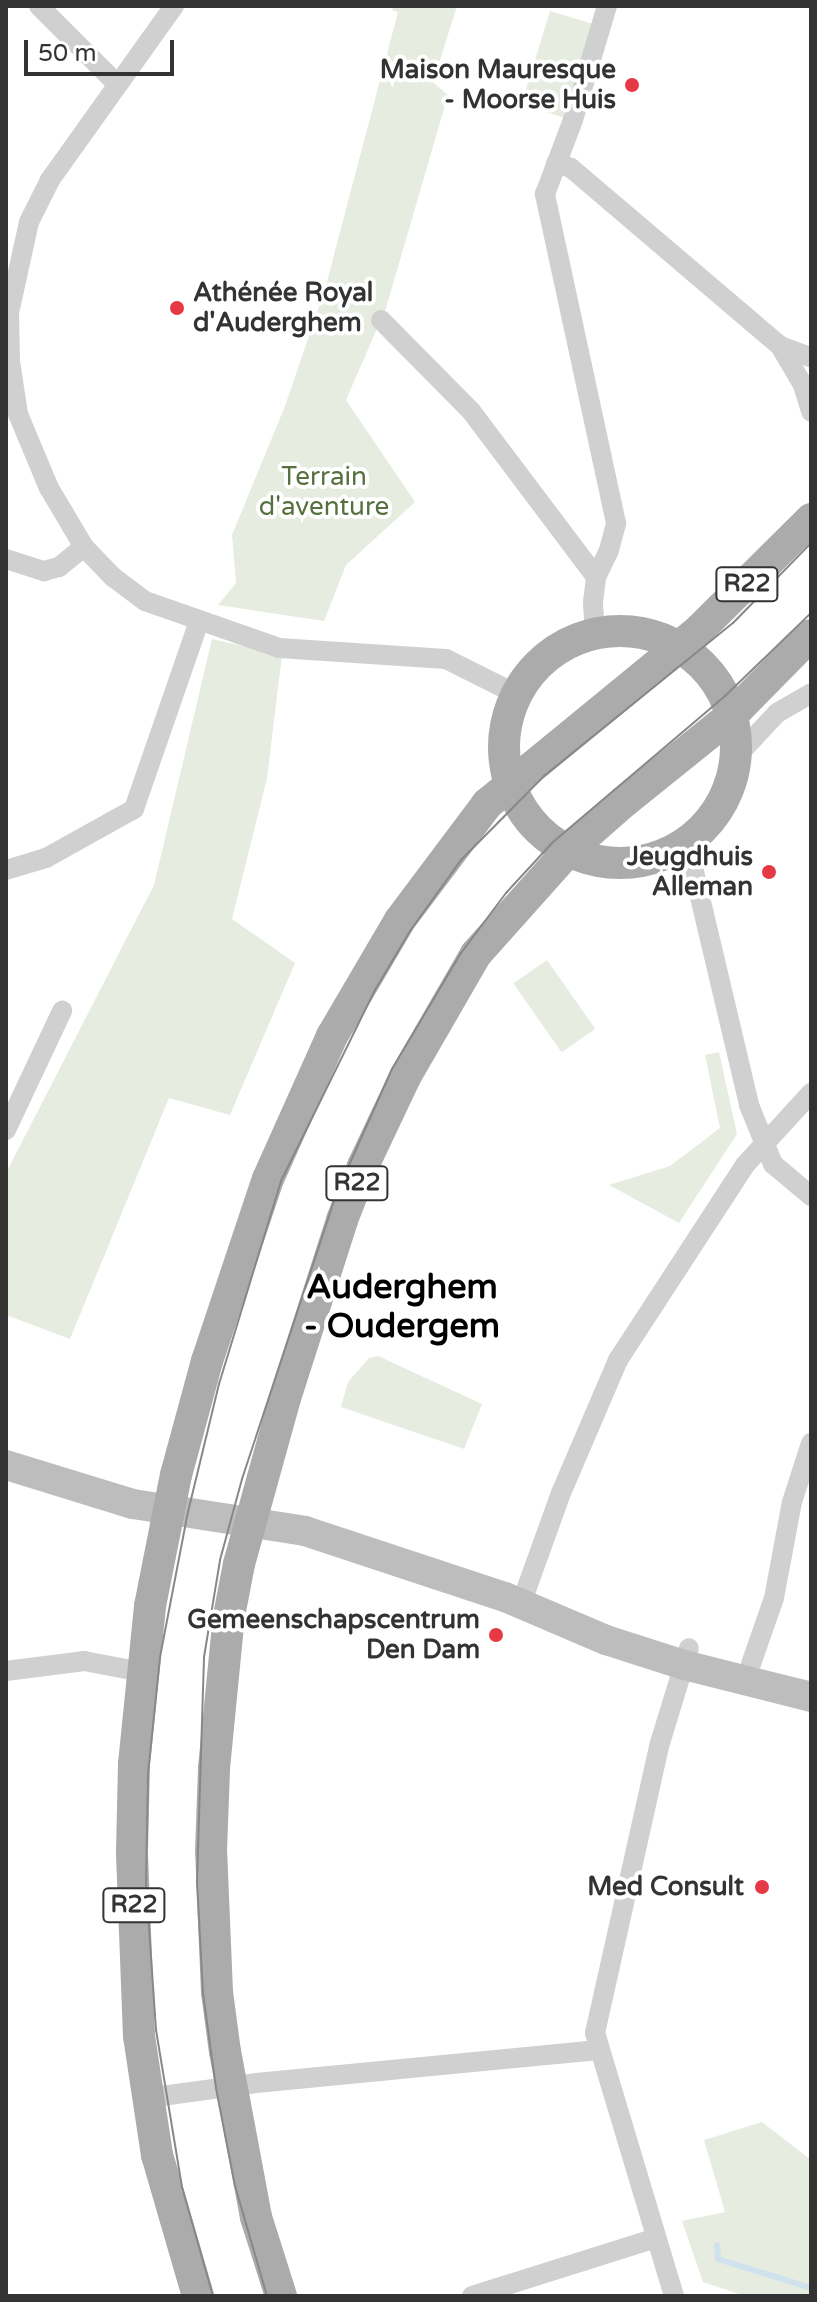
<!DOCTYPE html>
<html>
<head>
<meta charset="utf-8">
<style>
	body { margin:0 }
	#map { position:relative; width:817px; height:2302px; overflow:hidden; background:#fff; font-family:"Varela Round",sans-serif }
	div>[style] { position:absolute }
	.green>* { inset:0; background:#e6ecdf; transform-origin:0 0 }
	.stream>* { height:6px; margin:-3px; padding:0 3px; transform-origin:3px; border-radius:3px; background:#cfe2ee }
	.street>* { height:20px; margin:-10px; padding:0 10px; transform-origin:10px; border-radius:10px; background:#d0d0d0 }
	.secondary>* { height:30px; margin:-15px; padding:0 15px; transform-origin:15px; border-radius:15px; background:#bdbdbd }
	.primary>* { height:32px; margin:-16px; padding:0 16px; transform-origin:16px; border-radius:16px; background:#ababab }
	.primary>.ring { margin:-16px; padding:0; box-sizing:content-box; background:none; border:32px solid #ababab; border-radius:50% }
	.tram>* { height:2px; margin:-1px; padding:0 1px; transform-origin:1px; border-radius:1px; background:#888 }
	.dots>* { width:22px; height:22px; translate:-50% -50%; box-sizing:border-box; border:4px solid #fff; border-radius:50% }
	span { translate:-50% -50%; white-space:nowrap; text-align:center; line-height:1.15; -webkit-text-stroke:8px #fff; paint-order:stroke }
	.shield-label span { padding:2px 6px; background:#fff; border:2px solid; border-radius:6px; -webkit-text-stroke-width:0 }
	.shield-label { font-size:24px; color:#333; font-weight:700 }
	.poi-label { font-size:26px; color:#333; font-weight:700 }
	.right { translate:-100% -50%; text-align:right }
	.left { translate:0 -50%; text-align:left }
	.park-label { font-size:26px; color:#56703f }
	.district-label { font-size:34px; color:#000; font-weight:700 }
	.frame { position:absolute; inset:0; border:8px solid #333; pointer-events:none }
	.scale { position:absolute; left:24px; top:40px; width:150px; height:36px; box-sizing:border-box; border:4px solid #333; border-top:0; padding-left:10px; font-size:24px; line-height:28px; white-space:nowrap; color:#333; -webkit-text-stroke:6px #fff; paint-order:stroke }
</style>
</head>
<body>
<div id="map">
	<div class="green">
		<div style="clip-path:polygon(394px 6px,457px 6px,433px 82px,448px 95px,386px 308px,346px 400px,415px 502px,346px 565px,324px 621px,218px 605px,236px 583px,232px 535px,285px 406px,325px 289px,398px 12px,392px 10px)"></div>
		<div style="left:550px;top:11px;width:44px;height:98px;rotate:17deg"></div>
		<div style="clip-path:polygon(212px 639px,282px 655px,267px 778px,232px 919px,295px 963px,230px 1115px,169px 1098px,70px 1339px,6px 1315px,6px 1173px,154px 885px)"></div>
		<div style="left:547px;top:960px;width:84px;height:41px;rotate:55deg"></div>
		<div style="clip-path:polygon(719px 1052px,737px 1134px,679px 1223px,609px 1185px,670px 1166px,720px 1128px,705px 1055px)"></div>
		<div style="clip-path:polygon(378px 1356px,482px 1404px,464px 1449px,341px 1407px,348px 1382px,369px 1358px)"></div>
		<div style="clip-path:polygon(762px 2122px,811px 2160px,811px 2296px,745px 2296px,703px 2282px,682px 2221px,725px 2212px,704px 2140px)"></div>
	</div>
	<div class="stream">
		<div style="left:717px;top:2245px;width:14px;rotate:86deg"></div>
		<div style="left:718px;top:2259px;width:97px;rotate:17.3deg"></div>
	</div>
	<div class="street">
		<div style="left:39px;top:6px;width:110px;rotate:45deg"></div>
		<div style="left:174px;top:6px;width:214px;rotate:125.5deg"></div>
		<div style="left:50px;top:180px;width:47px;rotate:116.6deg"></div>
		<div style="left:29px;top:222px;width:93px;rotate:102.4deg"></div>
		<div style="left:9px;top:313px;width:48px;rotate:88.8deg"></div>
		<div style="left:10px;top:361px;width:54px;rotate:81.4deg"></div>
		<div style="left:18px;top:414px;width:80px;rotate:67.3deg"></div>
		<div style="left:49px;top:488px;width:69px;rotate:59.3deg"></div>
		<div style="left:84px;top:547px;width:42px;rotate:46deg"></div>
		<div style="left:113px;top:577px;width:40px;rotate:37deg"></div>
		<div style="left:145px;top:601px;width:142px;rotate:19.3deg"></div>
		<div style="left:279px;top:648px;width:167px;rotate:3.8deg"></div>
		<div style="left:446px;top:659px;width:78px;rotate:26.6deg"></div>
		<div style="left:556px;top:163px;width:16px;rotate:18deg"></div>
		<div style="left:571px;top:168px;width:275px;rotate:40.4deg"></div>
		<div style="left:780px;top:346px;width:45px;rotate:59.5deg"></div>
		<div style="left:803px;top:385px;width:28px;rotate:73deg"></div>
		<div style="left:381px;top:320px;width:128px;rotate:45.3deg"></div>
		<div style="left:471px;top:411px;width:208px;rotate:53deg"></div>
		<div style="left:780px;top:346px;width:33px;rotate:20deg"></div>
		<div style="left:6px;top:559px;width:40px;rotate:18deg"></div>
		<div style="left:44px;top:571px;width:16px;rotate:-15deg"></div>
		<div style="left:59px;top:567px;width:32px;rotate:-39deg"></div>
		<div style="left:595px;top:633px;width:31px;rotate:-94deg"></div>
		<div style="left:593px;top:602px;width:25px;rotate:-83deg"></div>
		<div style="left:596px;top:577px;width:30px;rotate:-64deg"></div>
		<div style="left:609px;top:550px;width:28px;rotate:-75deg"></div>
		<div style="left:616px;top:523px;width:337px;rotate:-102.2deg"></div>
		<div style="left:545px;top:194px;width:79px;rotate:-69.3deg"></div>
		<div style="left:573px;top:120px;width:119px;rotate:-73.4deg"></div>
		<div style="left:736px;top:757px;width:60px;rotate:-47deg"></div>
		<div style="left:777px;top:713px;width:39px;rotate:-30deg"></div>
		<div style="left:681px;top:846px;width:16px;rotate:52deg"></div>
		<div style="left:691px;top:859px;width:253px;rotate:76.7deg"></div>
		<div style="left:749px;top:1105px;width:64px;rotate:67.9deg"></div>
		<div style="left:773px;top:1164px;width:50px;rotate:40.1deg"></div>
		<div style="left:6px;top:870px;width:42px;rotate:-16.7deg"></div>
		<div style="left:46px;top:858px;width:101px;rotate:-29.1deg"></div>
		<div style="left:134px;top:809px;width:199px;rotate:-70.9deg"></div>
		<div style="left:6px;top:1130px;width:132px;rotate:-64.8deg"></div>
		<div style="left:521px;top:1604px;width:118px;rotate:-70.2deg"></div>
		<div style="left:561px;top:1493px;width:145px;rotate:-66.8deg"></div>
		<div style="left:618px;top:1360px;width:233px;rotate:-56.9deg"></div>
		<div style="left:745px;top:1165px;width:98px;rotate:-47.5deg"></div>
		<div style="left:751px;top:1664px;width:70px;rotate:-70.8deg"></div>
		<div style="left:774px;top:1598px;width:98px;rotate:-79.4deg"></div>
		<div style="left:792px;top:1502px;width:62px;rotate:-72.1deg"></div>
		<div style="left:6px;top:1671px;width:79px;rotate:-7.3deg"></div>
		<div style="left:84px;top:1661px;width:59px;rotate:10.7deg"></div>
		<div style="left:147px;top:2098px;width:110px;rotate:-7.8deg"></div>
		<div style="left:256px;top:2083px;width:344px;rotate:-5.5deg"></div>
		<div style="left:472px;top:2296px;width:193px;rotate:-17.5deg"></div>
		<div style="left:674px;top:2296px;width:275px;rotate:-106.7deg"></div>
		<div style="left:595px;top:2033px;width:297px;rotate:-77.4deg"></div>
		<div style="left:660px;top:1743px;width:99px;rotate:-73deg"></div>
	</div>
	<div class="secondary">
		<div style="left:6px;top:1465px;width:133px;rotate:17.1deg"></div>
		<div style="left:133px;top:1504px;width:174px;rotate:8.9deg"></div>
		<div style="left:305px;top:1531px;width:211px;rotate:18.3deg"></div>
		<div style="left:505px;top:1597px;width:110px;rotate:23.1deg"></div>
		<div style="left:606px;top:1640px;width:82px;rotate:17.8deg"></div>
		<div style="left:684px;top:1665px;width:131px;rotate:14.1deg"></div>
	</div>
	<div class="primary">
		<div class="ring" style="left:504px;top:631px;width:200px;height:200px"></div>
		<div style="left:198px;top:2296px;width:147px;rotate:-106.2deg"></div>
		<div style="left:157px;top:2155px;width:120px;rotate:-98.6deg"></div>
		<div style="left:139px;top:2036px;width:184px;rotate:-92.2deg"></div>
		<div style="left:132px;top:1852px;width:88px;rotate:-88.7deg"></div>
		<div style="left:134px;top:1764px;width:159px;rotate:-84.2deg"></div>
		<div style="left:150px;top:1606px;width:134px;rotate:-78.8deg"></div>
		<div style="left:176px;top:1475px;width:118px;rotate:-74.8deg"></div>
		<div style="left:207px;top:1361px;width:192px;rotate:-71.5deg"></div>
		<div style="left:268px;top:1179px;width:157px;rotate:-65.9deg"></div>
		<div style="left:332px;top:1036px;width:134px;rotate:-59.6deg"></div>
		<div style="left:400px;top:920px;width:145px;rotate:-53.1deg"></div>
		<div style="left:487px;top:804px;width:270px;rotate:-39.3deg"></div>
		<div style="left:696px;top:633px;width:162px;rotate:-44.7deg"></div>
		<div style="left:281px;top:2296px;width:83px;rotate:-107.6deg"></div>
		<div style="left:256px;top:2217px;width:168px;rotate:-100.6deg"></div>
		<div style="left:225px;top:2052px;width:61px;rotate:-97.6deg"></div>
		<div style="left:217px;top:1992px;width:141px;rotate:-92.4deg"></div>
		<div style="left:211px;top:1851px;width:83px;rotate:-87.9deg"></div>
		<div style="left:214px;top:1768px;width:153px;rotate:-84.4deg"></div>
		<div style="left:229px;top:1616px;width:53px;rotate:-79.1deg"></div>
		<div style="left:239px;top:1564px;width:172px;rotate:-74.5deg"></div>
		<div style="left:285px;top:1398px;width:187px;rotate:-72.2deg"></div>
		<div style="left:342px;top:1220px;width:58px;rotate:-68.7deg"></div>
		<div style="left:363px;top:1166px;width:98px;rotate:-64.7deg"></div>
		<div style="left:405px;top:1077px;width:142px;rotate:-60deg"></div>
		<div style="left:476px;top:954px;width:138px;rotate:-48.2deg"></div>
		<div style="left:568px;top:851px;width:76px;rotate:-41.3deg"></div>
		<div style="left:625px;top:801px;width:137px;rotate:-38.8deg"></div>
		<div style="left:732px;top:715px;width:112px;rotate:-45.4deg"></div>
	</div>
	<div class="tram">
		<div style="left:213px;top:2296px;width:113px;rotate:-105.9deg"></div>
		<div style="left:182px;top:2187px;width:159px;rotate:-99.4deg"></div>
		<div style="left:156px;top:2030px;width:148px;rotate:-93.9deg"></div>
		<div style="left:146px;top:1882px;width:108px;rotate:-88.9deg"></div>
		<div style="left:148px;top:1774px;width:118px;rotate:-84.1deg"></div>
		<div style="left:160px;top:1657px;width:148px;rotate:-79.1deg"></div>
		<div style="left:188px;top:1512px;width:132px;rotate:-76.4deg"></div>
		<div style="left:219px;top:1384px;width:212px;rotate:-73deg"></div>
		<div style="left:281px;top:1181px;width:213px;rotate:-63.8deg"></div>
		<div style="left:375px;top:990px;width:69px;rotate:-59.3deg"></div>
		<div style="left:410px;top:931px;width:87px;rotate:-54.3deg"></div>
		<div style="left:461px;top:860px;width:118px;rotate:-45.3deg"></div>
		<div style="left:544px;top:776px;width:243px;rotate:-39deg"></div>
		<div style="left:733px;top:623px;width:112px;rotate:-45.7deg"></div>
		<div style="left:267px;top:2296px;width:115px;rotate:-106.2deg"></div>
		<div style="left:235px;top:2186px;width:100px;rotate:-101deg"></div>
		<div style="left:216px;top:2088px;width:96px;rotate:-97.8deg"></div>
		<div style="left:203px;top:1993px;width:112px;rotate:-93.1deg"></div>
		<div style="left:197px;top:1881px;width:224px;rotate:-88.2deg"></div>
		<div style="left:204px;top:1657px;width:98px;rotate:-80.6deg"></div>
		<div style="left:220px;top:1560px;width:84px;rotate:-74.8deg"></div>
		<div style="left:242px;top:1479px;width:302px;rotate:-71.7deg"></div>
		<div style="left:337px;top:1192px;width:135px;rotate:-65.9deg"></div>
		<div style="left:392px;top:1069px;width:135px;rotate:-59.3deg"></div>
		<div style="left:461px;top:953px;width:75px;rotate:-53.1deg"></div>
		<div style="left:506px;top:893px;width:69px;rotate:-47.3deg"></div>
		<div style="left:553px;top:842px;width:226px;rotate:-40.3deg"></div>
		<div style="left:725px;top:696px;width:120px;rotate:-44deg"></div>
	</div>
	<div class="dots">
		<div style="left:632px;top:85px;background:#e63946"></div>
		<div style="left:177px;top:308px;background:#e63946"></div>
		<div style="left:769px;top:872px;background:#e63946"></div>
		<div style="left:496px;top:1635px;background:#e63946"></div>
		<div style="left:762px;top:1887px;background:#e63946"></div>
	</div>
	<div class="shield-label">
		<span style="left:747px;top:584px">R22</span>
		<span style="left:357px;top:1183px">R22</span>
		<span style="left:134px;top:1905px">R22</span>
	</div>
	<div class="poi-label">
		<span class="right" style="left:616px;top:85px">Maison Mauresque<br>- Moorse Huis</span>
		<span class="left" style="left:193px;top:308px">Athénée Royal<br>d'Auderghem</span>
		<span class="right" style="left:753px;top:872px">Jeugdhuis<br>Alleman</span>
		<span class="right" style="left:480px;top:1635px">Gemeenschapscentrum<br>Den Dam</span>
		<span class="right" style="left:744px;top:1887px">Med Consult</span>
	</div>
	<div class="park-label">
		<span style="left:324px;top:492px">Terrain<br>d'aventure</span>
	</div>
	<div class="district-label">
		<span style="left:402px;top:1307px">Auderghem<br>- Oudergem</span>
	</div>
	<div class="frame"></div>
	<div class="scale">50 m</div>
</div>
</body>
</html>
